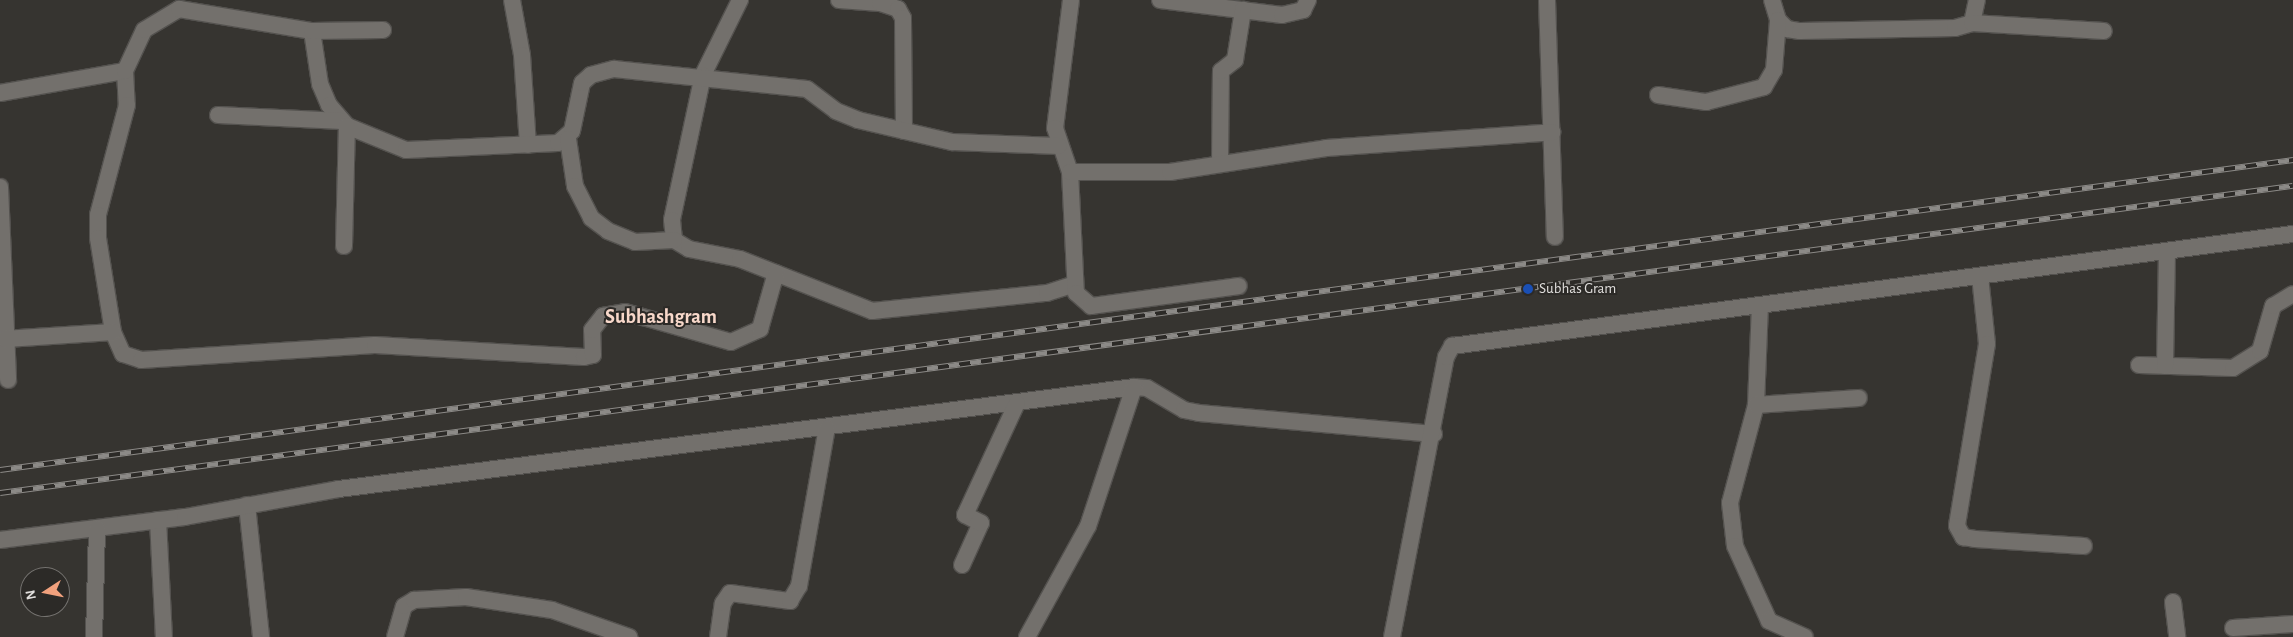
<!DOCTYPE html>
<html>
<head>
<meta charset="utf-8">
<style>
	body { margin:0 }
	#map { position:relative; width:2293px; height:637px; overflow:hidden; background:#363430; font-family:"Alegreya Sans",sans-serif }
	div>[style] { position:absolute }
	.roads { filter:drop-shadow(1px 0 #54524f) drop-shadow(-1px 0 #54524f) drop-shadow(0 1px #54524f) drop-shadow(0 -1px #54524f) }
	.minor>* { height:16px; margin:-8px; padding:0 8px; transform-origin:8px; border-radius:8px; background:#73706c }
	.rail>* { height:5.5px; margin-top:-2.75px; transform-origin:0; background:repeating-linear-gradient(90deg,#2c2a27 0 11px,#8c8a87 0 22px); box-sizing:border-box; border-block:1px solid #8c8a87 }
	.dots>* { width:14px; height:14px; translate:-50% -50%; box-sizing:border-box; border:2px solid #2c2a27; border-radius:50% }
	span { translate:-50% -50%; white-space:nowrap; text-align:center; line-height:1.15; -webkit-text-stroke:4px #2c2a27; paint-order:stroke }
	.poi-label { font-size:15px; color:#e0dedc }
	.left { translate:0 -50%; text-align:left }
	.district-label { font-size:20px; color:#f8d8ca; font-weight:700 }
	.north { position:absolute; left:20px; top:567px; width:50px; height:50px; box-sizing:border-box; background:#2c2a27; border:1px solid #74726f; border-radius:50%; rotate:259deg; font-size:14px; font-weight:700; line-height:20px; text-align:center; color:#e0dedc }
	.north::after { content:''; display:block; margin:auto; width:18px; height:22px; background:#f1a17d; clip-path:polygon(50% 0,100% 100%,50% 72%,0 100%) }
</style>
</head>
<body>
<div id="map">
	<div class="roads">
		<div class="minor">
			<div style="left:512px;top:0;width:56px;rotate:79.7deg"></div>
			<div style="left:522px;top:55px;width:90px;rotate:86.2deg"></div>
			<div style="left:740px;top:0;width:84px;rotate:116.3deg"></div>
			<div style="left:703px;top:75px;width:148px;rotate:102.1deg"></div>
			<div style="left:672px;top:220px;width:20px;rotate:84deg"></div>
			<div style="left:674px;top:240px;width:17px;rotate:31deg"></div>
			<div style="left:689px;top:249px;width:52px;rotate:11.1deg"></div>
			<div style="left:740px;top:259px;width:142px;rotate:21.5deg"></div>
			<div style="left:872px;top:311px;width:176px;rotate:-5.9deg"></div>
			<div style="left:1047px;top:293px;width:29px;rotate:-18deg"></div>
			<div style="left:839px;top:0;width:41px;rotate:4.2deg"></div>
			<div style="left:880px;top:3px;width:19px;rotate:18deg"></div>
			<div style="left:898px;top:9px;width:10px;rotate:61deg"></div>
			<div style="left:903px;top:18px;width:113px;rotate:89.5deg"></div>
			<div style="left:1071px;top:0;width:129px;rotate:97.1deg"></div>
			<div style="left:1055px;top:128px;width:46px;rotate:71.2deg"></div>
			<div style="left:1070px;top:172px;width:121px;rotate:87.2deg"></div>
			<div style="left:1076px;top:293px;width:20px;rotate:41deg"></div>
			<div style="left:1091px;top:306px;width:149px;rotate:-7.7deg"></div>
			<div style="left:1160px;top:0;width:123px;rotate:7deg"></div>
			<div style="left:1282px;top:15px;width:22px;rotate:-13deg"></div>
			<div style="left:1303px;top:10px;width:11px;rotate:-63deg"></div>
			<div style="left:1547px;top:0;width:237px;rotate:88.1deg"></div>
			<div style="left:1772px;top:0;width:21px;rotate:73deg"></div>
			<div style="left:1778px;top:20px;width:13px;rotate:45deg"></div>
			<div style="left:1787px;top:29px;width:13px;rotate:9deg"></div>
			<div style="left:1800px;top:31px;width:155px;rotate:-1.1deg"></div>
			<div style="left:1955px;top:28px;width:18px;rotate:-16deg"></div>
			<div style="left:1972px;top:23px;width:24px;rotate:-78deg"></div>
			<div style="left:1972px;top:23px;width:132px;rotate:3.5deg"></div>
			<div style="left:312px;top:31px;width:54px;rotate:81.4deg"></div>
			<div style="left:320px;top:84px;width:23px;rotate:67deg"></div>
			<div style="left:329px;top:105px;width:28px;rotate:49deg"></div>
			<div style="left:347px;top:126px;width:64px;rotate:22.1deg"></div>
			<div style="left:406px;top:150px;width:152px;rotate:-2.6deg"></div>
			<div style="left:558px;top:143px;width:18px;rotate:-41deg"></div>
			<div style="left:572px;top:131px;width:49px;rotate:-78.2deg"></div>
			<div style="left:582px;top:83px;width:12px;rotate:-42deg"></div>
			<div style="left:591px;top:75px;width:24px;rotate:-15deg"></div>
			<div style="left:614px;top:69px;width:194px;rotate:5.9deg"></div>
			<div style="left:807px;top:89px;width:36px;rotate:37deg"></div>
			<div style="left:836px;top:111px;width:24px;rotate:22deg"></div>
			<div style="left:858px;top:120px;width:97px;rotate:13.2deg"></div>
			<div style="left:952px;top:142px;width:107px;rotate:2.1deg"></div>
			<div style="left:125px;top:71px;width:34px;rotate:87deg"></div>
			<div style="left:127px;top:105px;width:114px;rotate:104.8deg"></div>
			<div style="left:98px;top:215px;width:23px;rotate:90deg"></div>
			<div style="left:98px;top:238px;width:95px;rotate:80.9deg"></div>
			<div style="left:113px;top:332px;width:24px;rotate:66deg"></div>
			<div style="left:123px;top:354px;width:19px;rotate:18deg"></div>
			<div style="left:141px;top:360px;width:234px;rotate:-3.7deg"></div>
			<div style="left:375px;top:345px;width:209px;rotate:3.3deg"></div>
			<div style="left:584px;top:357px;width:9px;rotate:-13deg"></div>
			<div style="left:593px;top:355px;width:25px;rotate:-92deg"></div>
			<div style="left:592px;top:330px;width:18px;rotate:-52deg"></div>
			<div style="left:603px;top:316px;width:22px;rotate:-10deg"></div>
			<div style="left:625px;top:312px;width:110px;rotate:15.8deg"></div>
			<div style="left:731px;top:342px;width:32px;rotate:-24deg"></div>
			<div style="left:760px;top:329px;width:58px;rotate:-74.1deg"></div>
			<div style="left:0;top:93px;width:127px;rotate:-10deg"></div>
			<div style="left:125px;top:71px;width:45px;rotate:-65.1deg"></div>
			<div style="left:144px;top:30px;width:41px;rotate:-31deg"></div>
			<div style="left:179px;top:9px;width:135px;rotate:9.4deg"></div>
			<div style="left:312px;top:31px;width:71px;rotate:-0.8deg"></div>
			<div style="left:1658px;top:95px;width:49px;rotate:8.3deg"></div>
			<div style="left:1706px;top:102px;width:60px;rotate:-14.5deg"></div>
			<div style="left:1764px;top:87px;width:20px;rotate:-60deg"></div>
			<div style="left:1774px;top:70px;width:50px;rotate:-85.4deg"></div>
			<div style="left:218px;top:115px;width:124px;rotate:2.8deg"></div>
			<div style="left:568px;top:139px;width:48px;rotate:81.5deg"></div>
			<div style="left:575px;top:186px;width:36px;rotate:63deg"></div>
			<div style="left:591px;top:218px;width:21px;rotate:37deg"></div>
			<div style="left:608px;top:231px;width:29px;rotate:22deg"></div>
			<div style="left:635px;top:242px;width:39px;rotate:-3deg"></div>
			<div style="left:1220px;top:162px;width:91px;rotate:-89.4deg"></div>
			<div style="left:1221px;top:71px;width:18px;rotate:-38deg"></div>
			<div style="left:1235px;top:60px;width:51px;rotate:-80.9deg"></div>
			<div style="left:1070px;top:172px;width:100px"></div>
			<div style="left:1170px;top:172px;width:158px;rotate:-8.7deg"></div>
			<div style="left:1326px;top:148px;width:227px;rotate:-4deg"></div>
			<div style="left:0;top:187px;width:193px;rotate:87.6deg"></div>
			<div style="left:344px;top:246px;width:120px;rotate:-88.6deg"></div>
			<div style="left:1980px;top:276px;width:68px;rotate:84.1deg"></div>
			<div style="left:1987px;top:344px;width:184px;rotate:99.4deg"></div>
			<div style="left:1957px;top:526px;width:13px;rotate:61deg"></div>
			<div style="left:1963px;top:537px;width:12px;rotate:9deg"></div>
			<div style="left:1975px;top:539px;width:109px;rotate:3.7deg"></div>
			<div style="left:1760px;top:305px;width:100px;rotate:92.3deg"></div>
			<div style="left:1756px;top:405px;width:101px;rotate:104.9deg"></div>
			<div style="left:1730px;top:503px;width:43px;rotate:83.4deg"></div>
			<div style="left:1735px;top:546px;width:82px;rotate:65.6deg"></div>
			<div style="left:1769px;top:621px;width:39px;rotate:24deg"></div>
			<div style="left:5px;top:339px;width:108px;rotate:-3.7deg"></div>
			<div style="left:2139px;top:365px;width:94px;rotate:1.8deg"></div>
			<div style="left:2233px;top:368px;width:32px;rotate:-32deg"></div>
			<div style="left:2260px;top:351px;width:47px;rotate:-73.9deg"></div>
			<div style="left:2273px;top:306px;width:23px;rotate:-31deg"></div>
			<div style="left:2165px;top:366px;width:115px;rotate:-89deg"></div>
			<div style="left:1134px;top:387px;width:13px;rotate:4deg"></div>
			<div style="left:1147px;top:388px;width:43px;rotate:30.7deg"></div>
			<div style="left:1184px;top:410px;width:15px;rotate:11deg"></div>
			<div style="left:1199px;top:413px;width:236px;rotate:5.1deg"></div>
			<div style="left:1756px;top:405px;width:103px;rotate:-3.9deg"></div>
			<div style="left:247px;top:505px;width:133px;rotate:83.9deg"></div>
			<div style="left:158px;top:520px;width:117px;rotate:87.1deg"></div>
			<div style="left:0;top:540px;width:186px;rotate:-7.1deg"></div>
			<div style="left:185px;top:517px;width:157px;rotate:-10.3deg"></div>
			<div style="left:339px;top:489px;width:802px;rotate:-7.31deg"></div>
			<div style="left:1134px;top:387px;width:146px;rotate:108.3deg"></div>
			<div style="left:1088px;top:526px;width:127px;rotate:118.8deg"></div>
			<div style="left:962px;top:565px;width:46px;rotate:-65.7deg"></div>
			<div style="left:981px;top:523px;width:18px;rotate:-153deg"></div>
			<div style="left:965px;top:515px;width:123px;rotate:-65.1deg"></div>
			<div style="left:2173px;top:602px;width:35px;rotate:83deg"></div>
			<div style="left:2233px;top:628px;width:60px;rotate:-3.8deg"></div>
			<div style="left:94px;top:637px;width:109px;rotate:-88.4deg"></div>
			<div style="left:395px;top:637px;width:32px;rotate:-74deg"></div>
			<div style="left:404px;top:606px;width:12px;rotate:-31deg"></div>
			<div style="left:414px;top:600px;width:52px;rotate:-3.3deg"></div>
			<div style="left:466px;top:597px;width:87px;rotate:8.6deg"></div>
			<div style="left:552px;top:610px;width:82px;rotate:19.3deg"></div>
			<div style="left:718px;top:637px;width:34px;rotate:-82deg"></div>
			<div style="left:723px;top:603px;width:12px;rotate:-55deg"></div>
			<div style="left:730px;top:593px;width:61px;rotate:7.6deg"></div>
			<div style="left:790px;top:601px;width:17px;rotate:-59deg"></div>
			<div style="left:799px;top:586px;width:160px;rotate:-80deg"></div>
			<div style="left:1392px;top:637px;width:285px;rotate:-79.1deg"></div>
			<div style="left:1446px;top:357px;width:13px;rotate:-61deg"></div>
			<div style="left:1452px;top:346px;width:848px;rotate:-7.59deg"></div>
		</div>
	</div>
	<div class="rail">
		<div style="left:0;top:470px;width:2314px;rotate:-7.7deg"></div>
		<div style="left:0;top:493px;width:2313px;rotate:-7.63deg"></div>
	</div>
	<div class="dots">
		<div style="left:1528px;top:289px;background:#1a4fb4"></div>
	</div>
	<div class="poi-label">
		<span class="left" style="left:1539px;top:289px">Subhas Gram</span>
	</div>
	<div class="district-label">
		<span style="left:661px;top:317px">Subhashgram</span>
	</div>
	<div class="north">N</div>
</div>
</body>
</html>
